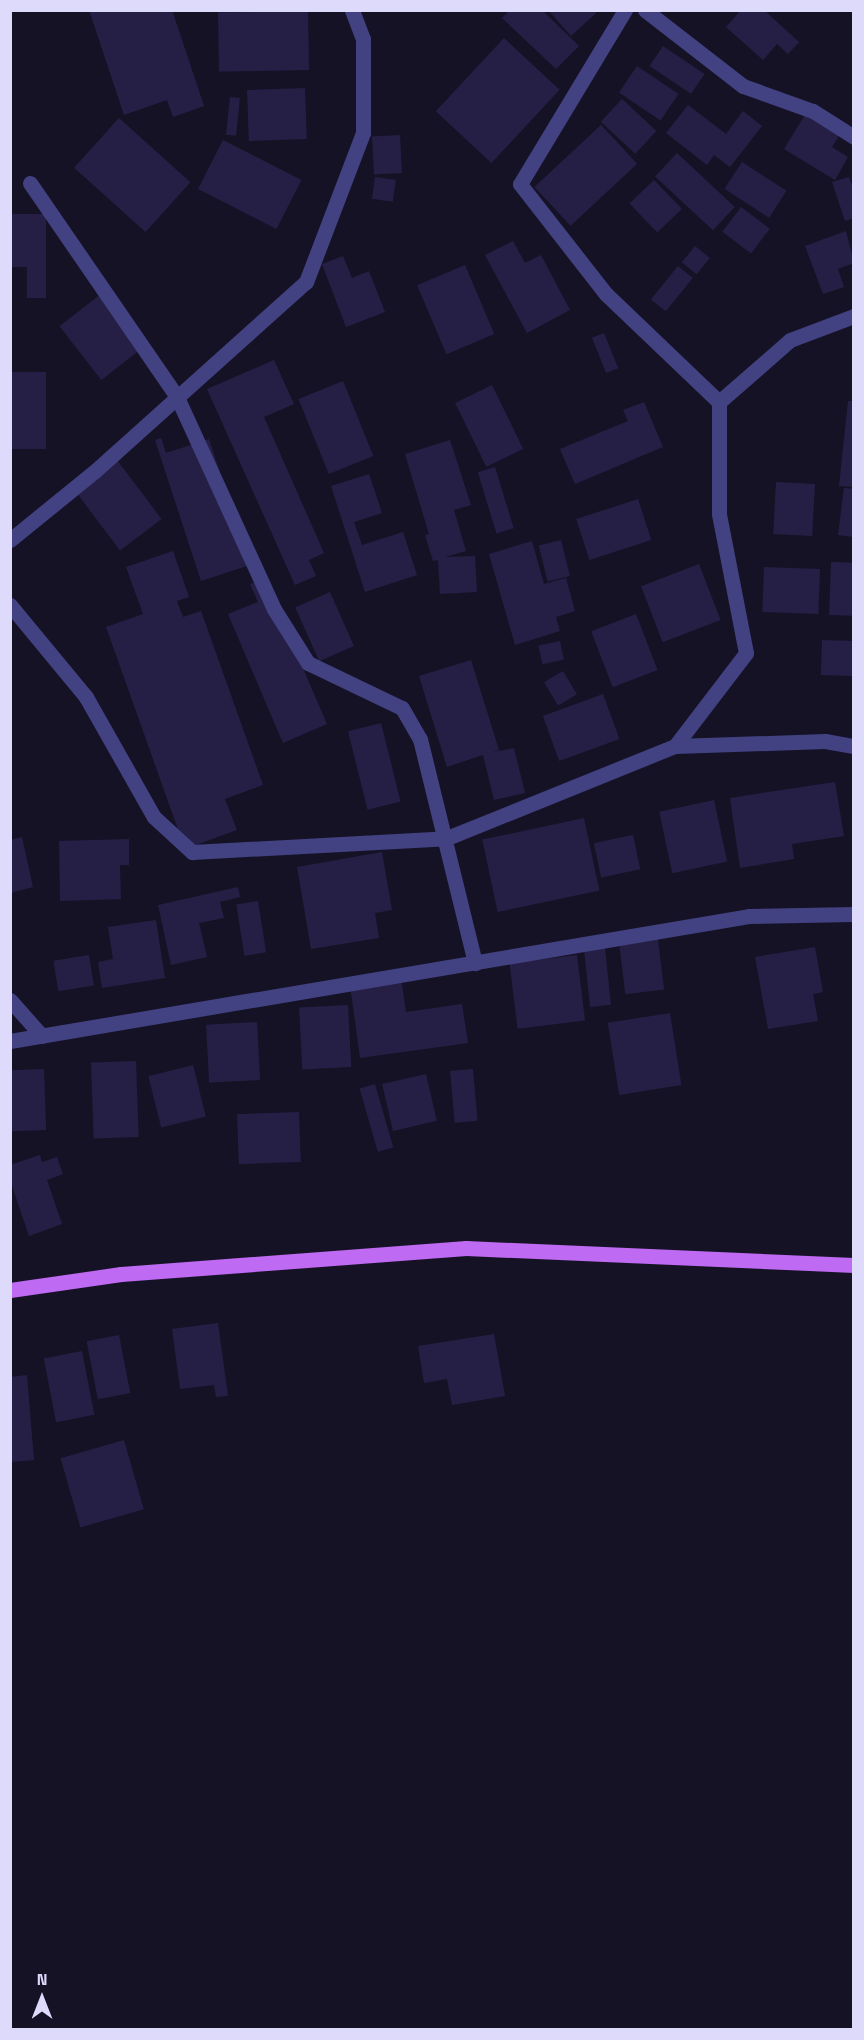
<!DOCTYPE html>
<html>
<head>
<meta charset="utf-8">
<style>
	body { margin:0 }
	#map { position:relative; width:864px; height:2040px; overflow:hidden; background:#151226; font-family:"Space Grotesk",sans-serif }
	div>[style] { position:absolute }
	.building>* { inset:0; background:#261f45; transform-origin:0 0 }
	.minor>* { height:15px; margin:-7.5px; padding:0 7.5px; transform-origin:7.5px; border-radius:7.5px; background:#424181 }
	.primary>* { height:15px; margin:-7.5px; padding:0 7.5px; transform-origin:7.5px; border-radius:7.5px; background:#be6af2 }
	span { translate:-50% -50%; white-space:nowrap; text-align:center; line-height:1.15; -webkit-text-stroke:4.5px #151226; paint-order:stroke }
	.frame { position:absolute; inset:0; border:12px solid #dddafc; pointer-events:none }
	.north { position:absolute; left:12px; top:1968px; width:60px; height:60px; -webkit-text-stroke:4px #151226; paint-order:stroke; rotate:0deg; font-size:16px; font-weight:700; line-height:24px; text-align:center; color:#dddafc }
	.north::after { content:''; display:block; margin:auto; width:21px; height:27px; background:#dddafc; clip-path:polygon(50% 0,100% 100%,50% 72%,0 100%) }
</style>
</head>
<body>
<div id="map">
	<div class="building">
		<div style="clip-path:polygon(89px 10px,172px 10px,204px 106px,173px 117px,167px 100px,124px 115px)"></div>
		<div style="clip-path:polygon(510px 10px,542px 10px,579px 46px,556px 69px,502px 18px)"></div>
		<div style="clip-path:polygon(548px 10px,594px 10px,596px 13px,571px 36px)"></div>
		<div style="clip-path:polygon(741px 10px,764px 10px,799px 42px,788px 54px,777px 44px,763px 60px,726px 27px)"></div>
		<div style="left:308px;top:11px;width:59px;height:90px;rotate:89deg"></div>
		<div style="left:504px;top:38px;width:76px;height:100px;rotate:43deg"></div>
		<div style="left:663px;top:46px;width:50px;height:24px;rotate:34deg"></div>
		<div style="left:637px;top:66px;width:50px;height:32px;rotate:34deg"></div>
		<div style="left:305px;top:88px;width:51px;height:58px;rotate:88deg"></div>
		<div style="left:230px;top:97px;width:10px;height:38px;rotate:6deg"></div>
		<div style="left:622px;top:99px;width:47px;height:31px;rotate:43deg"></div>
		<div style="clip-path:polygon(688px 105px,726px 134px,743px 111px,762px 126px,730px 167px,714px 155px,707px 165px,666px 133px)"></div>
		<div style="clip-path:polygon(808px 110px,843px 129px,832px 147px,848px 157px,835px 180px,784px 149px)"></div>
		<div style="left:119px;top:118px;width:96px;height:67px;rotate:42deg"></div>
		<div style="left:601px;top:125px;width:53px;height:91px;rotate:47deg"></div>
		<div style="left:400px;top:135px;width:38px;height:28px;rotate:87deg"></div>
		<div style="left:223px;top:140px;width:88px;height:55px;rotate:27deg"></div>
		<div style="left:677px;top:153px;width:79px;height:32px;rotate:43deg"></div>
		<div style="left:742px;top:162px;width:53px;height:32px;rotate:33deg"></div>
		<div style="left:375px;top:177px;width:21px;height:22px;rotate:8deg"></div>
		<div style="clip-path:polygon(849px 177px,854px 191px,854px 218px,845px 221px,832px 182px)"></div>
		<div style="left:654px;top:180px;width:40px;height:34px;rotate:46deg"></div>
		<div style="left:741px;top:207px;width:36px;height:31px;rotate:37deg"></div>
		<div style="clip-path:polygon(10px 214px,46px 214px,46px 298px,27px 298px,27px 267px,10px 267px)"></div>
		<div style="clip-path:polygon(846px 231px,854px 263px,838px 269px,844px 287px,823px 294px,805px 246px)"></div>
		<div style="clip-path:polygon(513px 241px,525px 263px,541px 255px,570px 310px,527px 333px,485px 255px)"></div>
		<div style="left:695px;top:246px;width:19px;height:21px;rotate:39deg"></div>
		<div style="clip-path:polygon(343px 256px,352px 278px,369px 271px,385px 312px,346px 327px,322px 264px)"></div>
		<div style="left:465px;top:265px;width:75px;height:52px;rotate:67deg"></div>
		<div style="left:678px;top:266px;width:19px;height:43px;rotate:39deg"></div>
		<div style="left:106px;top:290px;width:68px;height:59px;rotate:52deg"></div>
		<div style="left:604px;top:333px;width:38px;height:13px;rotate:68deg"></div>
		<div style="clip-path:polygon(274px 360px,294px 404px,264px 417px,324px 553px,309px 560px,316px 576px,295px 585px,207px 389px)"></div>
		<div style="left:10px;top:372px;width:36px;height:77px"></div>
		<div style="left:343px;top:381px;width:81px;height:48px;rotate:68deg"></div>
		<div style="left:492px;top:385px;width:71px;height:41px;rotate:64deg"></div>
		<div style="clip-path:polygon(848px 401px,854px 401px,854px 487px,839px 486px)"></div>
		<div style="clip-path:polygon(644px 402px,663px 447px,575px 484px,560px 449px,628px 421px,623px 410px)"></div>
		<div style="clip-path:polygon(161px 438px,166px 453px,209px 439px,250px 565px,201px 581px,155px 440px)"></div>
		<div style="clip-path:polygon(450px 440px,471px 505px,454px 510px,466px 551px,445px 557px,475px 556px,477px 592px,440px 594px,438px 560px,433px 561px,425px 535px,429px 534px,405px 454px)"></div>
		<div style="left:117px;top:460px;width:74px;height:52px;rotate:53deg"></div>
		<div style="left:495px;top:467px;width:64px;height:18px;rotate:73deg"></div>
		<div style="clip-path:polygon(369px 474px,382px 513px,354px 522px,362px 545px,403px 532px,417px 575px,365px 592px,331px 486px)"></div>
		<div style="left:776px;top:482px;width:39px;height:52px;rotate:3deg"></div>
		<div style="clip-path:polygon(844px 488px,854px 489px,854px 537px,838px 535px)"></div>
		<div style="left:638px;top:499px;width:43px;height:65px;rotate:72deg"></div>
		<div style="left:561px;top:540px;width:37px;height:23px;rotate:76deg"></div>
		<div style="clip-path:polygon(532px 541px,544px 584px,566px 578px,575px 611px,556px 617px,560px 631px,515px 645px,489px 554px)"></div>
		<div style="clip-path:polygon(173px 551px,189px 597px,177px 601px,183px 617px,201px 611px,263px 785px,225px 799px,237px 830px,185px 849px,106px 627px,143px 614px,126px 567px)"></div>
		<div style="left:831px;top:562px;width:23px;height:53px;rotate:2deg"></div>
		<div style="left:699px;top:564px;width:60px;height:62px;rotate:69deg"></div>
		<div style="left:764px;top:567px;width:56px;height:45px;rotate:2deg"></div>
		<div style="clip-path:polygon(264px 578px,327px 724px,283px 743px,228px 614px,258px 602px,250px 584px)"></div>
		<div style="left:330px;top:592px;width:59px;height:38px;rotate:66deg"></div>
		<div style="left:636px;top:614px;width:60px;height:48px;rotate:69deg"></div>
		<div style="left:822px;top:640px;width:32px;height:35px;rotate:2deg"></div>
		<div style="left:560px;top:641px;width:19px;height:22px;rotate:78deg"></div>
		<div style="clip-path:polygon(471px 660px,499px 750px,493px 752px,514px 748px,525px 793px,494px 800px,483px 755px,447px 767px,419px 676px)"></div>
		<div style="left:563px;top:671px;width:27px;height:22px;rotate:59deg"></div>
		<div style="left:603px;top:694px;width:48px;height:64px;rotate:70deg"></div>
		<div style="left:381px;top:723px;width:81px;height:34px;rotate:76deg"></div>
		<div style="clip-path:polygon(835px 782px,844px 836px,792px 844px,794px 859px,740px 868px,730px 798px)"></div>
		<div style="left:714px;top:800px;width:63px;height:56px;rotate:78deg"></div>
		<div style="left:584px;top:818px;width:74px;height:104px;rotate:78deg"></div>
		<div style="left:633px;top:835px;width:35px;height:40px;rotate:78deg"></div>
		<div style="clip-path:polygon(22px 837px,33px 887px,10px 893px,10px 840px)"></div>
		<div style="clip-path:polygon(129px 839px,129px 865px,120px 865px,121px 899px,60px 901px,59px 841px)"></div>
		<div style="clip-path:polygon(382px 852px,392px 910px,375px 913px,379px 938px,311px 949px,297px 867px)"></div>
		<div style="clip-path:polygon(238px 887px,240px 897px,220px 902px,224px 918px,199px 923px,207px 957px,171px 965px,158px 905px)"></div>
		<div style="left:258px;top:901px;width:52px;height:22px;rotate:81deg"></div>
		<div style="clip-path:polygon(156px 920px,165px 978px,102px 988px,98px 962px,113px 959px,108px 927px)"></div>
		<div style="left:657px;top:932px;width:58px;height:39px;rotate:83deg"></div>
		<div style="clip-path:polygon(815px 947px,823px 992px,813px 994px,818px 1021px,768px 1029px,755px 957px)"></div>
		<div style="left:605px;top:948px;width:57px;height:21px;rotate:84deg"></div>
		<div style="left:89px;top:955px;width:31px;height:36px;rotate:81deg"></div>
		<div style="left:577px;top:955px;width:66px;height:68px;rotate:83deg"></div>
		<div style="clip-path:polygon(401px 978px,406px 1012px,462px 1004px,468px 1043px,360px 1058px,350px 985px)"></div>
		<div style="left:348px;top:1005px;width:62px;height:49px;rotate:87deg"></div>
		<div style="left:670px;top:1013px;width:73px;height:63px;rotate:81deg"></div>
		<div style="left:257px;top:1022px;width:58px;height:51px;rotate:87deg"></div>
		<div style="left:136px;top:1061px;width:76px;height:45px;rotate:88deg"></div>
		<div style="left:193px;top:1065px;width:53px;height:46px;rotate:76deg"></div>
		<div style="left:44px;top:1069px;width:61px;height:34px;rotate:88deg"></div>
		<div style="left:473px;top:1069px;width:52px;height:23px;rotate:85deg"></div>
		<div style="left:426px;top:1074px;width:48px;height:45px;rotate:77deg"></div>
		<div style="left:375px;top:1084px;width:66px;height:16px;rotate:74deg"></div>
		<div style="left:299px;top:1112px;width:50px;height:62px;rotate:88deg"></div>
		<div style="clip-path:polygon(40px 1155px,42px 1162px,57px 1157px,63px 1174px,47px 1180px,62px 1224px,29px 1236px,10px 1180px,10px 1165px)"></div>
		<div style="clip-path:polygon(218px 1323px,228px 1396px,216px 1397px,214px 1385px,180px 1389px,172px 1329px)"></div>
		<div style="clip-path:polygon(494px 1334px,505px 1396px,452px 1405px,447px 1379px,424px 1383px,418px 1346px)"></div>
		<div style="left:119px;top:1335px;width:59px;height:33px;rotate:79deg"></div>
		<div style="left:82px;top:1351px;width:65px;height:39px;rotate:79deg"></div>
		<div style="clip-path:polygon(27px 1375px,34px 1460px,10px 1462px,10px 1377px)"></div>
		<div style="left:124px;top:1440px;width:72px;height:66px;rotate:74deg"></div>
	</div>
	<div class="minor">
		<div style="left:625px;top:10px;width:203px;rotate:121.1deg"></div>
		<div style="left:520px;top:184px;width:140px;rotate:52deg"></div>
		<div style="left:606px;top:294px;width:156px;rotate:43.7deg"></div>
		<div style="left:645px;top:10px;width:124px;rotate:37.8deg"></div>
		<div style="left:743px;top:86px;width:74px;rotate:19.7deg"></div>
		<div style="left:813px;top:111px;width:49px;rotate:32.4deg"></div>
		<div style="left:30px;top:183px;width:260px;rotate:55.5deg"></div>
		<div style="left:177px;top:397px;width:233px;rotate:65.4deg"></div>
		<div style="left:274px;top:609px;width:64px;rotate:57.8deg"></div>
		<div style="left:308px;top:663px;width:104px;rotate:25.6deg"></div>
		<div style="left:402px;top:708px;width:36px;rotate:60deg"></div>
		<div style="left:420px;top:739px;width:231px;rotate:76.2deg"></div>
		<div style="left:10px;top:540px;width:109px;rotate:-39.1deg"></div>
		<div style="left:95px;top:471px;width:283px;rotate:-41.9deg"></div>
		<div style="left:306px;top:282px;width:160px;rotate:-69.1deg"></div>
		<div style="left:363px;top:133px;width:94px;rotate:-90deg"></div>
		<div style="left:363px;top:39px;width:31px;rotate:-111deg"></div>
		<div style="left:10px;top:605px;width:119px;rotate:50.4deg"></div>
		<div style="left:86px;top:697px;width:138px;rotate:60.5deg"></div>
		<div style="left:154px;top:817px;width:52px;rotate:42.6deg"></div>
		<div style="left:192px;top:852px;width:255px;rotate:-3.1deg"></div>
		<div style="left:447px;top:838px;width:246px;rotate:-22deg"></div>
		<div style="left:675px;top:746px;width:117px;rotate:-52.6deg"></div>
		<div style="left:746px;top:653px;width:142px;rotate:-101deg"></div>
		<div style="left:719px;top:514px;width:112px;rotate:-90deg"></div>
		<div style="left:719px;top:402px;width:94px;rotate:-41.1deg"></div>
		<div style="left:790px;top:340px;width:68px;rotate:-20.6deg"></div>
		<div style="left:675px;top:746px;width:150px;rotate:-1.9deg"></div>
		<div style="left:825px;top:741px;width:29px;rotate:10deg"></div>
		<div style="left:10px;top:1000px;width:48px;rotate:48.4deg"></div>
		<div style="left:10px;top:1041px;width:749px;rotate:-9.6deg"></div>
		<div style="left:749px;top:916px;width:105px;rotate:-1.1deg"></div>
	</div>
	<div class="primary">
		<div style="left:10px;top:1290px;width:112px;rotate:-8.2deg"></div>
		<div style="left:121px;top:1274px;width:346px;rotate:-4.3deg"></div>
		<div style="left:466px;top:1248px;width:388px;rotate:2.5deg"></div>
	</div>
	<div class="frame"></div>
	<div class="north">N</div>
</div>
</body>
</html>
